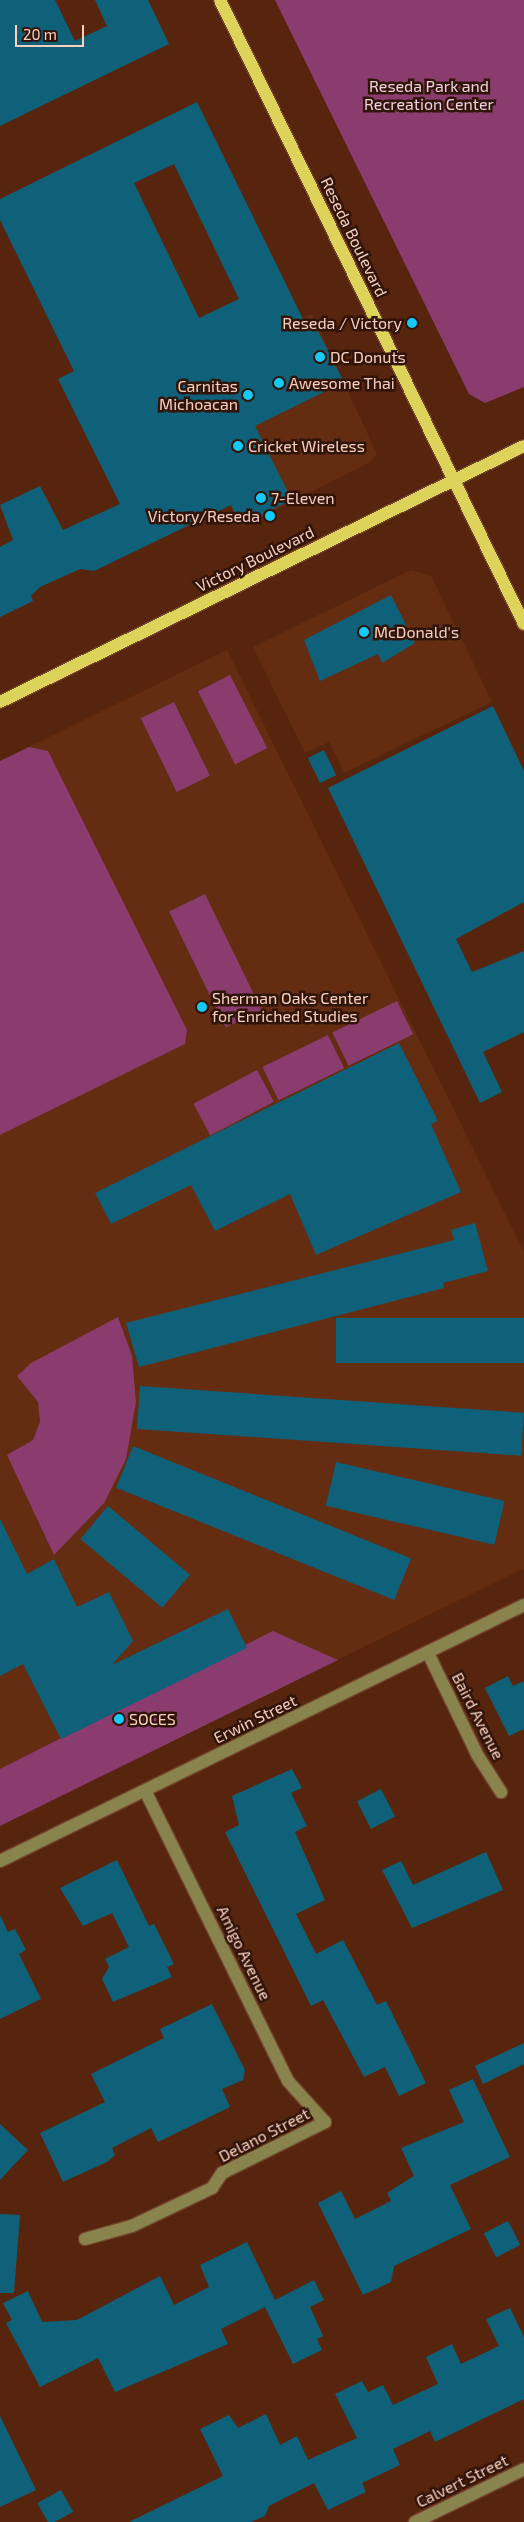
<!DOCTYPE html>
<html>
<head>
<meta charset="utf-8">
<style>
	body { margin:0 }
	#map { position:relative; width:524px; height:2522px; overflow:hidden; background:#57250d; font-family:"Exo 2",sans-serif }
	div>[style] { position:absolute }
	.built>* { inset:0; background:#642c11 }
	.green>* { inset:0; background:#893c6d; transform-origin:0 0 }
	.building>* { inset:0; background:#0f6179; transform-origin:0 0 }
	.roads { filter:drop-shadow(1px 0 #74442d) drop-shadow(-1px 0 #74442d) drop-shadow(0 1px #74442d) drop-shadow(0 -1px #74442d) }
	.minor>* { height:12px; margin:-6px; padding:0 6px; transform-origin:6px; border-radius:6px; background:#89844e }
	.major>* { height:12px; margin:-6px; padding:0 6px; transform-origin:6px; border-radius:6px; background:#ddd25a }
	.dots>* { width:14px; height:14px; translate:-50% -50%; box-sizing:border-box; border:2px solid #301408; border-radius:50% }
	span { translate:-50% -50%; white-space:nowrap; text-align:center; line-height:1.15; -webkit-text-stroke:5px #301408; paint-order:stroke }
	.park-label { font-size:16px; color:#efd1e2 }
	.street-label { font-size:16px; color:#f9d0c0 }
	.poi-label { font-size:16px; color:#f9d0c0 }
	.right { translate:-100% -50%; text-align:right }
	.left { translate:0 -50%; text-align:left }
	.scale { position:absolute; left:15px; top:25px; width:69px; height:22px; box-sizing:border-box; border:2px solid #f9d0c0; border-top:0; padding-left:6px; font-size:15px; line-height:18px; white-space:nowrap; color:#f9d0c0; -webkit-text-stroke:4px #301408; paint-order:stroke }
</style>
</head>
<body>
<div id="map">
	<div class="built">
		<div style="clip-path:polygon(312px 314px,377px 454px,369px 463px,241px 527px,170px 383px)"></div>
		<div style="clip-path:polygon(411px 570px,431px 576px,492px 702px,344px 773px,329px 742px,305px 753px,253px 647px)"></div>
		<div style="clip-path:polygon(227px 650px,524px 1252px,524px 1568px,0 1826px,0 761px)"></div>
	</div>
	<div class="green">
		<div style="clip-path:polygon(275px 0,524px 0,524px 387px,485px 403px,469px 394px)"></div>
		<div style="left:230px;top:675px;width:82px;height:36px;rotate:63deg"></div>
		<div style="left:174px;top:702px;width:82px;height:37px;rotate:64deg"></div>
		<div style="clip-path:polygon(29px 747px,48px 751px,187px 1030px,185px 1044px,0 1135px,0 761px)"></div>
		<div style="left:205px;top:894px;width:129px;height:40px;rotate:64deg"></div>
		<div style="left:397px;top:1001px;width:37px;height:72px;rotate:64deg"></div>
		<div style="left:328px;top:1035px;width:37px;height:73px;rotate:64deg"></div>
		<div style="left:257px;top:1070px;width:36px;height:72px;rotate:62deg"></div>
		<div style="clip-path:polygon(118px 1317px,132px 1356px,136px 1402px,126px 1459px,104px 1503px,54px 1555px,7px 1455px,33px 1440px,40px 1422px,38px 1402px,17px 1376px,31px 1363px)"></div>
		<div style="clip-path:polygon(273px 1631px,338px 1660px,0 1826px,0 1769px)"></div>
	</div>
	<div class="building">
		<div style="clip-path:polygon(0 0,55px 0,75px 41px,107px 26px,95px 0,148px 0,169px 44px,0 126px)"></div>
		<div style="clip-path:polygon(evenodd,197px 102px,304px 321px,314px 323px,344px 382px,255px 426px,292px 500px,246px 522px,244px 518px,238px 520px,231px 505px,94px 571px,80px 569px,40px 587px,31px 596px,33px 601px,0 617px,0 547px,13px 540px,0 505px,40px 486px,63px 530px,120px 504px,58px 379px,74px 371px,0 220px,0 199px,197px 102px,174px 164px,239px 299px,199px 318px,134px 183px,174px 164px)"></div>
		<div style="clip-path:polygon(391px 595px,415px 643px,382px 663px,378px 654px,320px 681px,304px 640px)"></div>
		<div style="clip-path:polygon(493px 706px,524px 771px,524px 902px,456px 939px,472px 972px,524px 951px,524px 1032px,483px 1052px,502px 1092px,480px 1103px,328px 788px)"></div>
		<div style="left:324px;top:750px;width:28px;height:18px;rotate:64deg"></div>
		<div style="clip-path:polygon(399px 1043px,438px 1121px,431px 1124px,461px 1192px,316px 1255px,290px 1194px,215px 1231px,191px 1185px,111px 1224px,95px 1193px)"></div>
		<div style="clip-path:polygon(475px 1223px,488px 1271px,443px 1283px,444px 1288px,139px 1367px,126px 1323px,454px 1240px,451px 1230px)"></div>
		<div style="left:524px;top:1318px;width:45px;height:188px;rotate:90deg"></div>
		<div style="left:140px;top:1386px;width:385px;height:43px;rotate:4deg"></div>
		<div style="left:133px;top:1446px;width:300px;height:45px;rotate:22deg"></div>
		<div style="left:336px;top:1462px;width:173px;height:45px;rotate:13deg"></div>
		<div style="left:108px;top:1506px;width:107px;height:43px;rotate:40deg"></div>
		<div style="clip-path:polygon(0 1519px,27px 1574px,54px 1559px,77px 1607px,109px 1592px,133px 1641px,112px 1665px,228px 1609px,247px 1648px,61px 1739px,23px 1664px,0 1676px)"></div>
		<div style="clip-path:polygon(508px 1676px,513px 1686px,524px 1681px,524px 1729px,509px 1736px,485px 1688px)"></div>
		<div style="clip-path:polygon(292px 1769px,302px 1788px,291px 1793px,307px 1826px,295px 1832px,325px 1900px,296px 1914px,316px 1954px,343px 1940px,377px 2005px,386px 2001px,426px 2083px,399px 2096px,385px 2067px,364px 2077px,323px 2000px,311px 2006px,225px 1832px,239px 1825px,232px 1796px)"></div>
		<div style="left:381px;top:1789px;width:31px;height:27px;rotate:63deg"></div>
		<div style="clip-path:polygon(486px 1852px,503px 1890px,412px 1928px,382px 1870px,401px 1861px,413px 1885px)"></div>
		<div style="clip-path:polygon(117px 1860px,149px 1926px,154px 1924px,174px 1964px,167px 1967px,172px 1977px,113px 2002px,102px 1979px,109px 1967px,105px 1959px,129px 1947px,112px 1913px,83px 1926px,60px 1888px)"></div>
		<div style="clip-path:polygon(0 1915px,8px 1932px,15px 1929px,26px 1950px,19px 1954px,41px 1999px,0 2019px)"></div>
		<div style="clip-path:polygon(212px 2004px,245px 2070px,243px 2080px,222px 2089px,230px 2107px,158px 2142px,151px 2128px,112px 2148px,115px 2155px,107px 2162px,63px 2182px,40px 2133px,105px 2102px,91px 2074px,164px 2038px,160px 2029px)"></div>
		<div style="clip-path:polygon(524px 2043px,524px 2064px,483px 2084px,475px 2066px)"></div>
		<div style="clip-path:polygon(473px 2079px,510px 2157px,450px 2185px,471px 2229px,394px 2266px,391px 2282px,363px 2295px,318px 2203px,341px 2191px,355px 2219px,391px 2201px,387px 2193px,414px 2176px,401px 2148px,464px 2122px,449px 2090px)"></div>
		<div style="clip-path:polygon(0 2124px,28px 2150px,0 2180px)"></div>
		<div style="clip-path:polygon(0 2214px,20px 2215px,14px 2293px,0 2293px)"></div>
		<div style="left:508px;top:2221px;width:27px;height:27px;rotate:63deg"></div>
		<div style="clip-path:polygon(247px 2242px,275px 2300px,314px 2280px,324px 2300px,310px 2307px,323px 2336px,317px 2339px,322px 2350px,293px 2364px,265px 2307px,221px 2329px,228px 2344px,115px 2392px,98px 2358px,40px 2387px,6px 2323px,12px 2320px,3px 2303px,28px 2291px,42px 2322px,77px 2320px,160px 2276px,174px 2305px,209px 2287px,200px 2265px)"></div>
		<div style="clip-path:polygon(510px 2308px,524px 2337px,524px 2399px,435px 2442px,430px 2431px,393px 2449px,400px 2465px,362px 2483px,366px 2492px,328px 2510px,314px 2483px,269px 2506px,265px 2516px,251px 2522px,129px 2522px,223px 2476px,200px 2429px,229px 2415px,238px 2428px,266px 2414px,280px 2445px,297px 2436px,308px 2460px,357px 2438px,335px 2394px,362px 2381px,368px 2392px,383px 2385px,393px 2405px,438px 2384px,426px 2357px,452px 2344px,461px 2364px,499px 2346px,486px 2319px)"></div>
		<div style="clip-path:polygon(0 2416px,36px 2490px,0 2507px)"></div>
		<div style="left:61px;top:2490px;width:25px;height:27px;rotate:61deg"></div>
	</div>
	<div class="roads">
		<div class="minor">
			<div style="left:428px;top:1653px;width:114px;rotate:64.1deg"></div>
			<div style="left:478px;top:1756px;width:43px;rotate:57.4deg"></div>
			<div style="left:0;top:1861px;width:583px;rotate:-26.04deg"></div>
			<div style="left:85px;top:2239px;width:49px;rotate:-15.5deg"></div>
			<div style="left:132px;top:2226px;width:89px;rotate:-25.4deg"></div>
			<div style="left:212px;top:2188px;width:18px;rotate:-56deg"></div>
			<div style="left:222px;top:2173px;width:115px;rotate:-26.3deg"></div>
			<div style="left:325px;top:2122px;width:55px;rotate:-132.1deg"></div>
			<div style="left:288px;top:2081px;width:323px;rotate:-116.2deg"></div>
			<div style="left:415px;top:2522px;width:121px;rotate:-25.9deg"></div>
		</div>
		<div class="major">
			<div style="left:220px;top:0;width:694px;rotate:64.03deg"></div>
			<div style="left:0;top:702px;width:583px;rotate:-26.04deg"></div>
		</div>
	</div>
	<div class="dots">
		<div style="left:412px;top:323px;background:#14cafb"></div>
		<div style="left:320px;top:357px;background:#14cafb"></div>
		<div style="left:279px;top:383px;background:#14cafb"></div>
		<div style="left:248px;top:395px;background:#14cafb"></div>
		<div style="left:238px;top:446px;background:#14cafb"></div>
		<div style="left:261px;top:498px;background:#14cafb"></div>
		<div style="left:270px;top:516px;background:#14cafb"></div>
		<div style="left:364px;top:632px;background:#14cafb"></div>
		<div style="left:202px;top:1007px;background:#14cafb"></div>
		<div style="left:119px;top:1719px;background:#14cafb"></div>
	</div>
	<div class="park-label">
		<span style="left:429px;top:95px">Reseda Park and<br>Recreation Center</span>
	</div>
	<div class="street-label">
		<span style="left:354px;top:237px;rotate:64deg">Reseda Boulevard</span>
		<span style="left:255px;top:559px;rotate:-26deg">Victory Boulevard</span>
		<span style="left:478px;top:1716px;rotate:63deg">Baird Avenue</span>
		<span style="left:255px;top:1719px;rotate:-26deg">Erwin Street</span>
		<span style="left:244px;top:1953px;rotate:64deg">Amigo Avenue</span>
		<span style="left:264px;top:2135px;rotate:-27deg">Delano Street</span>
		<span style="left:462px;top:2481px;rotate:-26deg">Calvert Street</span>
	</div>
	<div class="poi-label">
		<span class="right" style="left:402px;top:323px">Reseda / Victory</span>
		<span class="left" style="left:330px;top:357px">DC Donuts</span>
		<span class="left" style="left:289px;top:383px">Awesome Thai</span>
		<span class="right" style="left:238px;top:395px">Carnitas<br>Michoacan</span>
		<span class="left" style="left:248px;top:446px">Cricket Wireless</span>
		<span class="left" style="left:271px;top:498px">7-Eleven</span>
		<span class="right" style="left:260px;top:516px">Victory/Reseda</span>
		<span class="left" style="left:374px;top:632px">McDonald's</span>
		<span class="left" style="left:212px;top:1007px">Sherman Oaks Center<br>for Enriched Studies</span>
		<span class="left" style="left:129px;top:1719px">SOCES</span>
	</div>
	<div class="scale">20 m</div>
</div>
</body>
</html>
